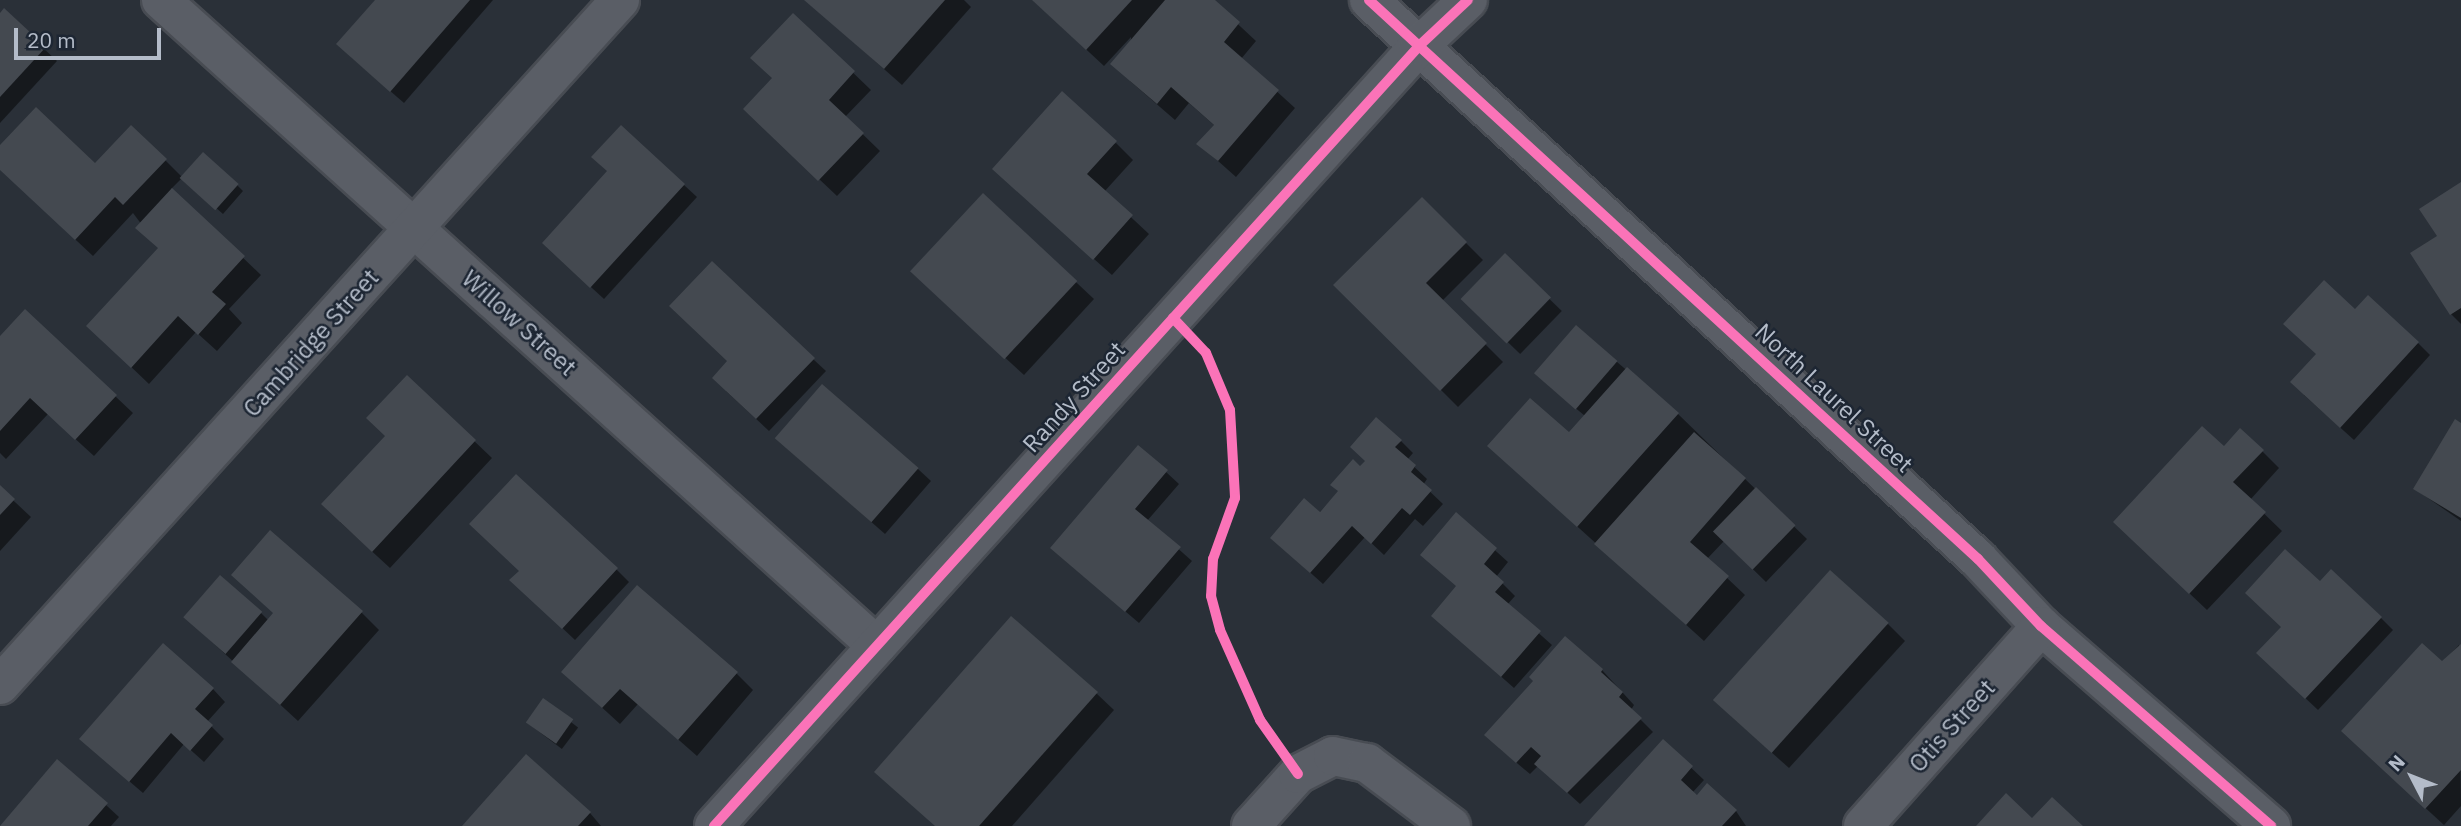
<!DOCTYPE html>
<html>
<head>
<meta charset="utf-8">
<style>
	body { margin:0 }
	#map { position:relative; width:2461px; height:826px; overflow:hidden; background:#2a3038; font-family:"IBM Plex Sans",sans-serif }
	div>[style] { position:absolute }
	.shadow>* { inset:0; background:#0007; transform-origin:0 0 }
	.building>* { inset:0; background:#444950; transform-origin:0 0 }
	.roads { filter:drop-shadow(2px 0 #484c53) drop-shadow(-2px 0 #484c53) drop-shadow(0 2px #484c53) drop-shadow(0 -2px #484c53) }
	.minor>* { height:38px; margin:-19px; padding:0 19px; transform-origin:19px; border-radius:19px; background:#5a5e66 }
	.cycleway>* { height:10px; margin:-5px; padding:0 5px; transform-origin:5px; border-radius:5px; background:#fb73b8 }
	span { translate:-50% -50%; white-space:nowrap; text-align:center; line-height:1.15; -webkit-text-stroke:5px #1d2633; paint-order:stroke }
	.street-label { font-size:24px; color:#b4bcc9 }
	.north { position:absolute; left:2377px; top:742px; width:70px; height:70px; -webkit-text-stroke:5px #1d2633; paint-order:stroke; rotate:312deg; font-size:19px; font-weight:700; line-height:28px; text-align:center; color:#b4bcc9 }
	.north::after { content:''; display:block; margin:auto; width:24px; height:32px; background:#b4bcc9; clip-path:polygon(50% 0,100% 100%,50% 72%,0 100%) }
	.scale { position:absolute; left:14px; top:28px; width:147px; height:32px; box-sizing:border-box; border:4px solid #b4bcc9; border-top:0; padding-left:9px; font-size:21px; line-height:24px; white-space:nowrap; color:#b4bcc9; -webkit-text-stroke:5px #1d2633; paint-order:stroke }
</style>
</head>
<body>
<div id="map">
	<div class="shadow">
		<div style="clip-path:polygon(377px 0,493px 0,404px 103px,351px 57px)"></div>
		<div style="clip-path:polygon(806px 0,964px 0,971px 7px,902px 85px)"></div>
		<div style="clip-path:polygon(1033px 0,1212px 0,1256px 41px,1241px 59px,1295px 108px,1236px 177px,1199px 144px,1215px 126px,1189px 103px,1175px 120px,1130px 81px,1131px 37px,1104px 66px)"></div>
		<div style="clip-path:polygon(4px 11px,57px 61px,0 123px,0 16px)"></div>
		<div style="clip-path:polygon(793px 15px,871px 90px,845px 117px,880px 151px,837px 196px,763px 126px)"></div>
		<div style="clip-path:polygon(1116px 143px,1133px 160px,1104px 192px,1149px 234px,1112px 275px,1012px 186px)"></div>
		<div style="clip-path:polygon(0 148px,95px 165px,165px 160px,183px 178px,237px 185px,243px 191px,223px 214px,182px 178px,171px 189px,261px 275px,229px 309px,242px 323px,217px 351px,196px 332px,149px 384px,106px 343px,160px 249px,133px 213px,93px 256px,0 169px)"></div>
		<div style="clip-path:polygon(2461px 184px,2461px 324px,2451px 314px,2439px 237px)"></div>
		<div style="clip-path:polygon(684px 185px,697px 197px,604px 299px,557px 256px)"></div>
		<div style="clip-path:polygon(984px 196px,1094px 299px,1024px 375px,930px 289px)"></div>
		<div style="clip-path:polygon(1422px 199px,1483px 260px,1442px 301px,1503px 362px,1458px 407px,1336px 285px)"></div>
		<div style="left:1505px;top:256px;width:79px;height:60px;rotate:44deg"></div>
		<div style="clip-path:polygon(25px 311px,133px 413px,94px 456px,48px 414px,6px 459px,0 453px,0 338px)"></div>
		<div style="clip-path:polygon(2355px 312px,2418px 343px,2430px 355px,2354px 440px,2304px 395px,2318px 355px)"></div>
		<div style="clip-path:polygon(1576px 327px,1678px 414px,1807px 539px,1766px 582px,1724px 541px,1707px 559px,1745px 595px,1704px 641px,1507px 463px,1569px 435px,1585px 416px,1549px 386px)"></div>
		<div style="clip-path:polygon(813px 359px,826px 371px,769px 431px,726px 391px)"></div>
		<div style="clip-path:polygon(407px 377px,492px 458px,390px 568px,340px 522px,387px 436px)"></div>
		<div style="clip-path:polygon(2461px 425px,2461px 521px,2415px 489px)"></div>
		<div style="clip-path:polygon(1401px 441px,1413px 453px,1407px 460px,1427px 479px,1423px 485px,1443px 504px,1423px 526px,1415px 519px,1384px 555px,1365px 537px,1323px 584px,1285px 550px,1360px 468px)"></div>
		<div style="clip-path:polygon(2224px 448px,2262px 451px,2279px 468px,2250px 500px,2282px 531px,2207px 610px,2132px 539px)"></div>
		<div style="clip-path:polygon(789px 450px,918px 469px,931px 481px,885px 534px)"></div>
		<div style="clip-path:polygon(1166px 472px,1179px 484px,1147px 521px,1192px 561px,1139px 623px,1065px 560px)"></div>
		<div style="clip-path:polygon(0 488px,31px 517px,0 551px)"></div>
		<div style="clip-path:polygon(1456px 515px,1508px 562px,1496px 577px,1515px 596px,1507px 605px,1552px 645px,1514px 688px,1446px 628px,1458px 587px)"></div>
		<div style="clip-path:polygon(616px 569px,629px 582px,575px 640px,524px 592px)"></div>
		<div style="clip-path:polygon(233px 575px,362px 613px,379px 630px,298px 721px,199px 630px,261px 613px,269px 621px,275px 614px)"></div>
		<div style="clip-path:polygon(2320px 583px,2381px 618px,2393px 630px,2318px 710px,2271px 666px)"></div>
		<div style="clip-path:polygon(1888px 624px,1905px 641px,1789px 768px,1731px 716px)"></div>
		<div style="clip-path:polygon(2459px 645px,2461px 806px,2444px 825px,2361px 749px)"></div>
		<div style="clip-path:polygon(1602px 670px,1634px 705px,1631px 710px,1653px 732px,1580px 804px,1538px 766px,1530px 774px,1499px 748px)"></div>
		<div style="clip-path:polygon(563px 672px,736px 673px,753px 690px,697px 756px,638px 704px,620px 724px)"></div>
		<div style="clip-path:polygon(213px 689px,225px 702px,207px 722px,224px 739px,204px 762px,184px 744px,143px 793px,94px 751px)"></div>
		<div style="clip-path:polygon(1096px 693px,1114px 710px,1012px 826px,935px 826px)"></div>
		<div style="left:543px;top:701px;width:44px;height:27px;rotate:37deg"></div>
		<div style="clip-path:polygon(1663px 741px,1704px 780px,1692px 793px,1736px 811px,1746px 826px,1588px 826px)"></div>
		<div style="clip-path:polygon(106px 805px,119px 817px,111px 826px,0 826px)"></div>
		<div style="clip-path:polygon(590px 813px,601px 826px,465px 826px)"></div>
	</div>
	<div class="building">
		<div style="clip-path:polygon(375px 0,470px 0,390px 92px,336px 44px)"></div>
		<div style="clip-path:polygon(804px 0,945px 0,884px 69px)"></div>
		<div style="clip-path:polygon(1032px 0,1132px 0,1086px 50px)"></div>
		<div style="clip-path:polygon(1165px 0,1215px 0,1240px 22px,1224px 42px,1279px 90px,1218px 161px,1196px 144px,1214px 125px,1171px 87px,1157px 104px,1110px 64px)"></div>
		<div style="clip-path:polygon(4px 8px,46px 47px,0 97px,0 13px)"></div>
		<div style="clip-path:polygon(793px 13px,855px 71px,829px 100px,864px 133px,818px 181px,743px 109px,772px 78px,750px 58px)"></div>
		<div style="clip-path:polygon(1062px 91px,1117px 141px,1087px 174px,1133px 215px,1093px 260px,992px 169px)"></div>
		<div style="clip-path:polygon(36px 107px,95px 163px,131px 125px,167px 159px,123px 205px,115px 197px,75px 240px,0 170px,0 145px)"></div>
		<div style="clip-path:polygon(621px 125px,685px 184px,590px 288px,542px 243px,607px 171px,591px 157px)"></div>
		<div style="left:203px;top:152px;width:48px;height:35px;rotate:42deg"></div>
		<div style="clip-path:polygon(2461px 182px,2461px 308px,2450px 315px,2410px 253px,2437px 236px,2419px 209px)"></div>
		<div style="clip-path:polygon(172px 188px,245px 256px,212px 292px,226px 304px,198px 335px,178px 316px,131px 368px,86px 326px,158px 248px,135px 228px)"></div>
		<div style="left:983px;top:193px;width:129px;height:107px;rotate:43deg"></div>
		<div style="clip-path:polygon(1422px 197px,1467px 242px,1426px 283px,1487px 343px,1440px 391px,1333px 285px)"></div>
		<div style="left:1505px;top:253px;width:64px;height:64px;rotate:44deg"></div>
		<div style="clip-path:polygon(712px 261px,815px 358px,756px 419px,712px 378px,727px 361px,669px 306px)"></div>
		<div style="clip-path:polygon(2324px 280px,2355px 309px,2368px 295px,2419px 342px,2340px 428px,2290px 382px,2316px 354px,2283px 324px)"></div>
		<div style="clip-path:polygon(25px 309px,117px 395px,75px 440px,30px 398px,0 431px,0 336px)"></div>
		<div style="left:1576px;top:325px;width:55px;height:64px;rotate:41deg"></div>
		<div style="clip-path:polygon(1627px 367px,1679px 413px,1577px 527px,1487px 446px,1530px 398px,1569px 432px)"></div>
		<div style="clip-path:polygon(407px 375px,476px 440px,372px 552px,321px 504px,385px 436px,366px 418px)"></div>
		<div style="left:822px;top:384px;width:128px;height:72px;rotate:41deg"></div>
		<div style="clip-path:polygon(1376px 417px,1402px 440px,1395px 447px,1416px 465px,1411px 472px,1432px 490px,1410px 515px,1402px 508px,1371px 544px,1352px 526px,1310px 573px,1270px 538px,1304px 498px,1320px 512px,1338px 491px,1330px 485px,1353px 459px,1360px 466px,1365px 461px,1350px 447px)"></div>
		<div style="clip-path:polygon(2455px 419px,2461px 423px,2461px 518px,2413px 489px)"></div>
		<div style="clip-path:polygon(2202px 426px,2224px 446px,2240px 428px,2264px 450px,2233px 482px,2266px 512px,2189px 594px,2113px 522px)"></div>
		<div style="clip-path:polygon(1694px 432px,1746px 478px,1690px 542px,1729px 576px,1686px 625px,1594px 544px)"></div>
		<div style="clip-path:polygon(1138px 445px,1168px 470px,1135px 509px,1181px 547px,1125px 612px,1050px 548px)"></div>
		<div style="clip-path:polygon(516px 474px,618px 568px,562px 629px,509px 580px,519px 571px,469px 524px)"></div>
		<div style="clip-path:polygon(0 485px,15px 499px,0 515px)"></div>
		<div style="left:1756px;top:487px;width:55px;height:62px;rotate:44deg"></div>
		<div style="clip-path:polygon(1456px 512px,1497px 548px,1484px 564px,1504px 582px,1495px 592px,1541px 631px,1501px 677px,1431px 616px,1456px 586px,1420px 555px)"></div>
		<div style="clip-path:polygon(270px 530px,363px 611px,280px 705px,231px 662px,273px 613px,231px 575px)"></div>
		<div style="clip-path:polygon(2285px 549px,2320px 581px,2331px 569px,2382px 617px,2305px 699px,2256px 653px,2281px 627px,2245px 593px)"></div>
		<div style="left:1830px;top:570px;width:79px;height:175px;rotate:42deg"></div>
		<div style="left:220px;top:575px;width:56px;height:56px;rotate:41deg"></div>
		<div style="clip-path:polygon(637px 585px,738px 672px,678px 740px,620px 689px,602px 708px,561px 672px)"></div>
		<div style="clip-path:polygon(1011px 616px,1098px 692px,979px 826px,935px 826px,874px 772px)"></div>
		<div style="clip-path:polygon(1565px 636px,1603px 669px,1601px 672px,1623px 692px,1619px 697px,1642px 718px,1567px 793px,1534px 764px,1541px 756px,1531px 747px,1516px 763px,1484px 735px,1533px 681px,1529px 677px)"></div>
		<div style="clip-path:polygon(163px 643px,214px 688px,195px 709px,213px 725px,190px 751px,171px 733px,129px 782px,79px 739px)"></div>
		<div style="clip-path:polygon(2422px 643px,2442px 661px,2461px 644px,2461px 770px,2425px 809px,2341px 731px)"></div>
		<div style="left:543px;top:698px;width:37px;height:30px;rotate:35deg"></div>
		<div style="clip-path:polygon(1663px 739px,1693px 766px,1681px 780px,1697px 795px,1707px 783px,1737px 810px,1722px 826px,1584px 826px)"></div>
		<div style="clip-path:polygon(526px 754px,591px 812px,578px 826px,462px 826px)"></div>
		<div style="clip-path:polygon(57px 759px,108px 803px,88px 826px,0 826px)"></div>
		<div style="clip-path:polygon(2006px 793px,2032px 818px,2052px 797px,2083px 826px,1976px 826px)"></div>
	</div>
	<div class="roads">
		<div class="minor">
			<div style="left:161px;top:0;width:964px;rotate:42.06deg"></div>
			<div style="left:1369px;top:0;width:827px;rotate:42.55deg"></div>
			<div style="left:1978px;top:559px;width:92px;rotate:46.8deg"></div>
			<div style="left:2041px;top:626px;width:305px;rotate:41deg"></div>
			<div style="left:0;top:685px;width:924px;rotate:-47.85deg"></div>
			<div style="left:714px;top:826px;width:1051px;rotate:-47.89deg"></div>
			<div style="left:1419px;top:46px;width:67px;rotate:-43.2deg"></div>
			<div style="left:1251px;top:826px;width:70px;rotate:-47.9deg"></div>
			<div style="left:1298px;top:774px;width:39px;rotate:-27deg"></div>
			<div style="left:1333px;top:756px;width:35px;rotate:12deg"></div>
			<div style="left:1367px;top:763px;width:105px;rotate:36.9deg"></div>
			<div style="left:1863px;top:826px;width:268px;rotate:-48.3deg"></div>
		</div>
	</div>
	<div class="cycleway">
		<div style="left:1369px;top:0;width:827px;rotate:42.55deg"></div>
		<div style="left:1978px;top:559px;width:92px;rotate:46.8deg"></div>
		<div style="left:2041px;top:626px;width:305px;rotate:41deg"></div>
		<div style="left:1173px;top:318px;width:48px;rotate:46.7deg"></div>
		<div style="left:1206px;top:353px;width:62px;rotate:67.2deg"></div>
		<div style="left:1230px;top:410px;width:88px;rotate:86.7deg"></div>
		<div style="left:1235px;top:498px;width:65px;rotate:109.8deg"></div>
		<div style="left:1213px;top:559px;width:37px;rotate:93deg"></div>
		<div style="left:1211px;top:596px;width:35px;rotate:75deg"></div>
		<div style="left:1220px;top:630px;width:98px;rotate:66deg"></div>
		<div style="left:1260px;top:720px;width:66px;rotate:54.9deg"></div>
		<div style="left:714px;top:826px;width:1051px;rotate:-47.89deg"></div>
		<div style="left:1419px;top:46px;width:67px;rotate:-43.2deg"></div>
	</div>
	<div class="street-label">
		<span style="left:519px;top:323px;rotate:42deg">Willow Street</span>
		<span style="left:311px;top:343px;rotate:-48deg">Cambridge Street</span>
		<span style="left:1074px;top:397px;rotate:-48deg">Randy Street</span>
		<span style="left:1834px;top:398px;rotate:43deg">North Laurel Street</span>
		<span style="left:1952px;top:726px;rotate:-48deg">Otis Street</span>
	</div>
	<div class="north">N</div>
	<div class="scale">20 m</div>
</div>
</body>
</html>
